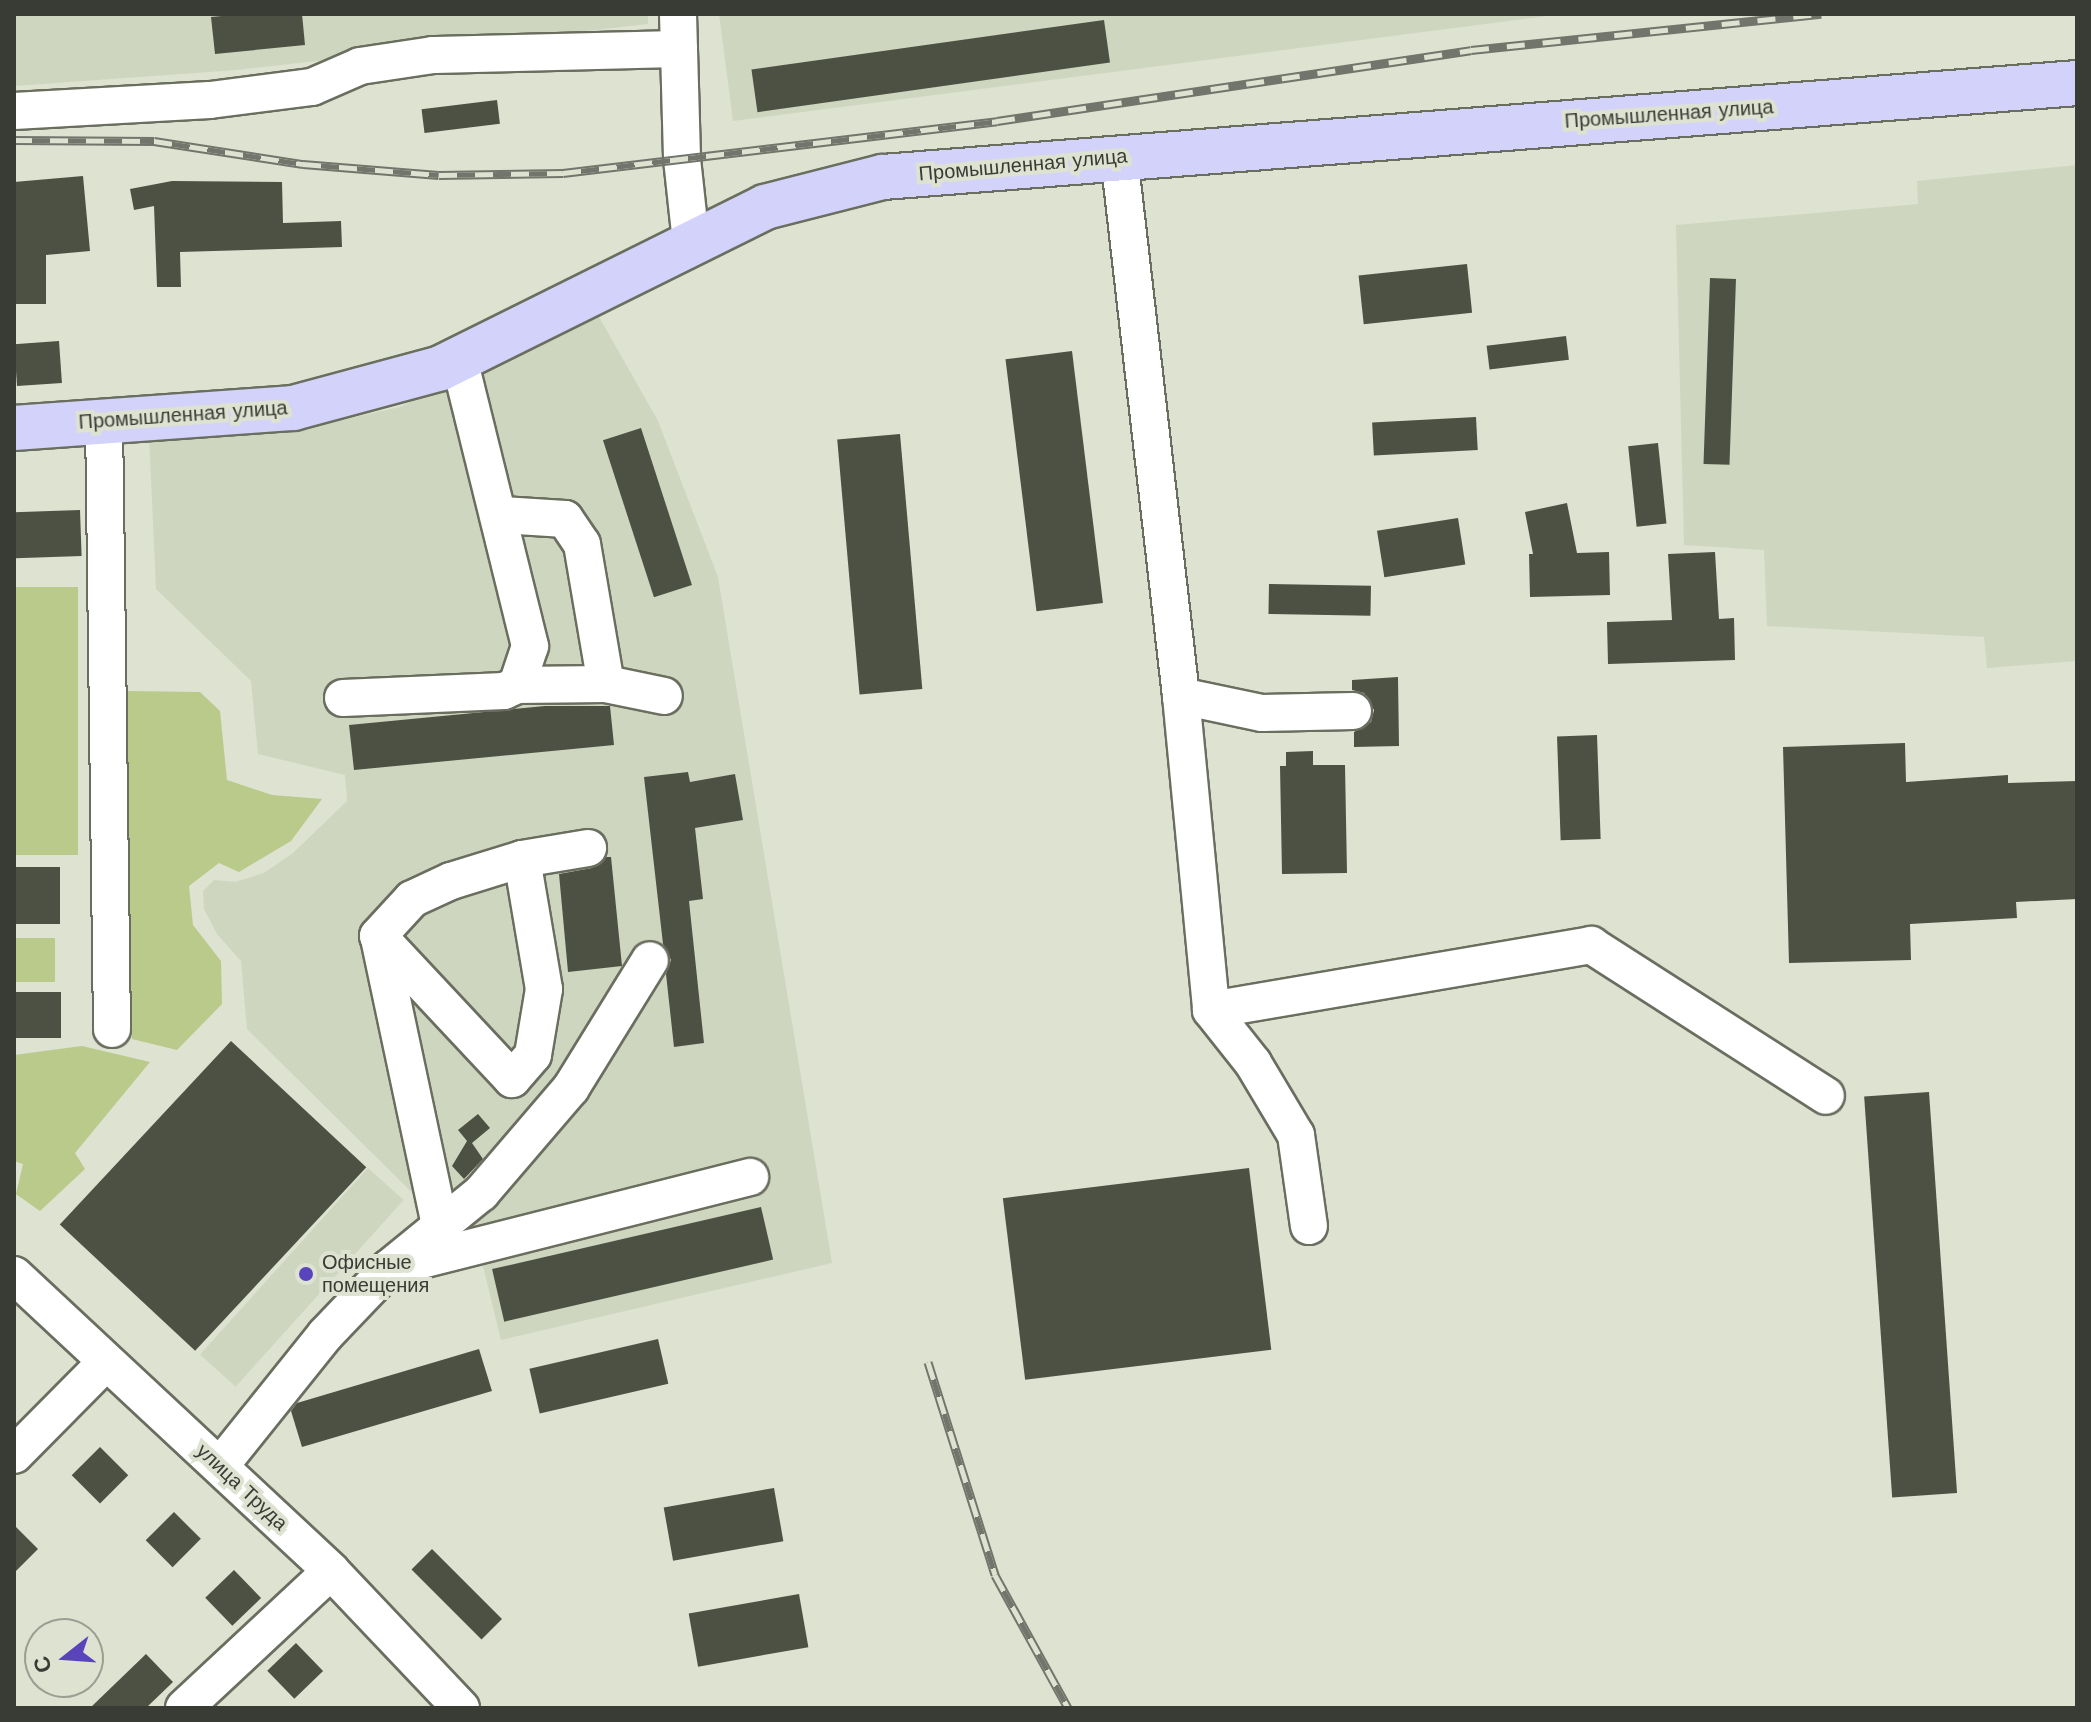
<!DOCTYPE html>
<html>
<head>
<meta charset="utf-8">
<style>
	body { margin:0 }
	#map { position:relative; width:2091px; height:1722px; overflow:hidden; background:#dde2d1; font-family:"Work Sans",sans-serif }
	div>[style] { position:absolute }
	.built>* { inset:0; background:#cfd6bf; transform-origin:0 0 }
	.green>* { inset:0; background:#b9ca8a; transform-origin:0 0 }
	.building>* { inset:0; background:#4d5143; transform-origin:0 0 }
	.roads { filter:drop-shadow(2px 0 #6a6e5f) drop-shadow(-2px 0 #6a6e5f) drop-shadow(0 2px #6a6e5f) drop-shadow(0 -2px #6a6e5f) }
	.minor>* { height:36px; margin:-18px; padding:0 18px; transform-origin:18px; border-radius:18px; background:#fff }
	.major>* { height:44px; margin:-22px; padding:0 22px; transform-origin:22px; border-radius:22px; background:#d3d2fb }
	.rail>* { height:9px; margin-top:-4.5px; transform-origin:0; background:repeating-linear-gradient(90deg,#dde2d1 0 18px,#72756b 0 36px); box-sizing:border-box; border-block:2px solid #72756b }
	.dots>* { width:22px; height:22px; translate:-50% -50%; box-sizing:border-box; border:4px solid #dde2d1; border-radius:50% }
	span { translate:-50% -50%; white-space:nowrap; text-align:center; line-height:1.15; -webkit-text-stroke:8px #dde2d1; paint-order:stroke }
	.street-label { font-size:20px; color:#393b35 }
	.poi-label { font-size:20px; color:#393b35 }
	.left { translate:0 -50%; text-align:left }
	.frame { position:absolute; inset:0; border:16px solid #393b35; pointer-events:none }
	.north { position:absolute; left:24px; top:1618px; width:80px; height:80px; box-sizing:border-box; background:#dde2d1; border:2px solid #9b9f93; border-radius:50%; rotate:253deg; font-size:22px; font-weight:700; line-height:32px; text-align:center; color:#393b35 }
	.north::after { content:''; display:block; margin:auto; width:28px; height:36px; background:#5a44bc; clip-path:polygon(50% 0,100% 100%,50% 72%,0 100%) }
</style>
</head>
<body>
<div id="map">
	<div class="built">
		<div style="clip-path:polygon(14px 14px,648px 14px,648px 24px,237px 70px,14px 86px)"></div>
		<div style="clip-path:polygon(719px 14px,1562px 14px,733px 121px)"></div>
		<div style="clip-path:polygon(2077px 165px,2077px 661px,1987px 668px,1984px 637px,1767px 626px,1764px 550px,1684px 545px,1676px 225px,1918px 204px,1917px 181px)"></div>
		<div style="clip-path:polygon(598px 315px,658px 421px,718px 577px,832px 1263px,501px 1340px,482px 1262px,247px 1029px,241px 961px,217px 934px,204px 909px,203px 891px,214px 880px,235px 882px,264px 873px,293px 853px,347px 801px,345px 775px,258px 754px,251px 681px,156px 589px,149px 434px,306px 428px,400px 407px)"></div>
		<div style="left:368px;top:1168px;width:48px;height:251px;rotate:42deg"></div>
	</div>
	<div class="green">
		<div style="left:14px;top:587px;width:64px;height:268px"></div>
		<div style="clip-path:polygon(126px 691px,200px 692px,220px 711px,227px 780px,272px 795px,322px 799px,291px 841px,239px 872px,219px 863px,189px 886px,193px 925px,221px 961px,222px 1004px,177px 1050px,132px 1039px)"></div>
		<div style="left:14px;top:938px;width:41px;height:44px"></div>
		<div style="clip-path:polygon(82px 1046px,150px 1062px,75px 1153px,85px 1169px,40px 1211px,16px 1194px,23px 1164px,14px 1161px,14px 1055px)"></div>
	</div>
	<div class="building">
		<div style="clip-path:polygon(243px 14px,302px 14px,305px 45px,215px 54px,211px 17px)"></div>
		<div style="left:1104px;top:20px;width:43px;height:356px;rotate:82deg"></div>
		<div style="left:497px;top:100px;width:24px;height:76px;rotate:83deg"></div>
		<div style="clip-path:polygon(83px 176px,90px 251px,46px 255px,46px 304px,14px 304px,14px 182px)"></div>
		<div style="clip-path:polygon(172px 181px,282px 182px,283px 223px,341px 221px,342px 247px,180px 252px,181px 287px,157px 287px,154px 206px,134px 210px,130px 189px)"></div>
		<div style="left:1467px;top:264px;width:49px;height:109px;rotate:84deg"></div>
		<div style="left:1710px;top:278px;width:26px;height:186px;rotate:2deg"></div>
		<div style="left:1566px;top:336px;width:24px;height:80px;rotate:83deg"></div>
		<div style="left:59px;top:341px;width:42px;height:45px;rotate:86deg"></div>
		<div style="left:1072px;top:351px;width:254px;height:67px;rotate:83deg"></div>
		<div style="left:1476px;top:417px;width:33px;height:104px;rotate:87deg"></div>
		<div style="left:641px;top:428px;width:165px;height:40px;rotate:72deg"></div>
		<div style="left:900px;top:434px;width:256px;height:63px;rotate:85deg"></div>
		<div style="left:1658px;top:443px;width:81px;height:30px;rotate:84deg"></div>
		<div style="clip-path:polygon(1567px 503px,1577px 553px,1609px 552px,1610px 595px,1530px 597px,1529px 554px,1533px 554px,1525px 512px)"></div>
		<div style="left:80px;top:510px;width:46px;height:66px;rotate:88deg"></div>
		<div style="left:1458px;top:518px;width:47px;height:82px;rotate:81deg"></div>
		<div style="clip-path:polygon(1715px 552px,1719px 619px,1734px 618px,1735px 660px,1608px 664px,1607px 622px,1672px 620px,1668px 554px)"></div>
		<div style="left:1269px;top:584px;width:102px;height:30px;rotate:1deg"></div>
		<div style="clip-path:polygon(1398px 677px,1399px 746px,1354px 747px,1354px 732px,1371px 722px,1374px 710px,1364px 693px,1352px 690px,1352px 680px)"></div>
		<div style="clip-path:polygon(545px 706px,610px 706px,614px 745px,354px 770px,349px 725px)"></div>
		<div style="left:1597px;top:735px;width:104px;height:40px;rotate:88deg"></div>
		<div style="clip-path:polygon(1905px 743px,1906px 782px,2008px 775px,2008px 783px,2077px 781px,2077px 899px,2016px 902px,2017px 918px,1910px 924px,1911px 960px,1789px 963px,1783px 747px)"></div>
		<div style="clip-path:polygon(1313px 751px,1313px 765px,1345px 765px,1347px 873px,1282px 874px,1280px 766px,1286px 766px,1286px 752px)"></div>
		<div style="clip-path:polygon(688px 772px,690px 782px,735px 774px,743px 820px,695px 828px,703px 899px,689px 901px,704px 1043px,674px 1047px,666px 974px,671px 960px,663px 944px,644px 777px)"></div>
		<div style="clip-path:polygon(606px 857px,611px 857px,622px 966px,568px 972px,559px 874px,592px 868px)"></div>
		<div style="left:14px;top:867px;width:46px;height:57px"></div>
		<div style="left:61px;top:992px;width:46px;height:47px;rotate:90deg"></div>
		<div style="left:231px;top:1041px;width:185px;height:251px;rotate:43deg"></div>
		<div style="left:1929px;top:1092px;width:402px;height:65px;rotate:86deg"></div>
		<div style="clip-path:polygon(478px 1114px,490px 1128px,472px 1143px,483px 1159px,464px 1179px,452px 1166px,467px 1141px,458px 1130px)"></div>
		<div style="left:1249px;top:1168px;width:183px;height:248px;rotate:83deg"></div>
		<div style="left:761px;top:1207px;width:54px;height:276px;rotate:77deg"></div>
		<div style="left:658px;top:1339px;width:46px;height:132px;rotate:77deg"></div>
		<div style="clip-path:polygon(479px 1349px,492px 1391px,302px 1447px,291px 1411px,297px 1403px)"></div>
		<div style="left:100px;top:1447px;width:40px;height:40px;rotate:45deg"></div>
		<div style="left:774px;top:1488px;width:54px;height:112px;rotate:80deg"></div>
		<div style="left:174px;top:1512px;width:38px;height:40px;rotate:45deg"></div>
		<div style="clip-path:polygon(14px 1525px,38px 1549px,14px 1573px)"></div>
		<div style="left:432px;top:1549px;width:99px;height:29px;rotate:45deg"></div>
		<div style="left:234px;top:1570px;width:39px;height:40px;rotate:46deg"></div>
		<div style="left:799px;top:1594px;width:54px;height:112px;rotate:80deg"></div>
		<div style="left:296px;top:1643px;width:39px;height:40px;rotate:46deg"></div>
		<div style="clip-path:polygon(146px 1654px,173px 1682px,146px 1708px,90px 1708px)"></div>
	</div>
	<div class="roads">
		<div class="minor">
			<div style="left:678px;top:14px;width:145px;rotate:88.4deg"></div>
			<div style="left:682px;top:159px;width:83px;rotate:83.8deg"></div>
			<div style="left:14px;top:111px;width:196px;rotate:-3.2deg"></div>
			<div style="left:210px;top:100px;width:103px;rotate:-7.3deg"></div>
			<div style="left:312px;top:87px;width:52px;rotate:-23.6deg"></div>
			<div style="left:360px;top:66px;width:74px;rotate:-8.6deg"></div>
			<div style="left:433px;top:55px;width:246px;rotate:-1.4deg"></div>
			<div style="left:1119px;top:156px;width:544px;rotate:83.45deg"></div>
			<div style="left:1181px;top:696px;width:315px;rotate:84.5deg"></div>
			<div style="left:1211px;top:1010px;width:68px;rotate:51.6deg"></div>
			<div style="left:1253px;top:1063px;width:84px;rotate:59.2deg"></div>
			<div style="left:1296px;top:1135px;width:92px;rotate:81.9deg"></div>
			<div style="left:104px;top:418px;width:611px;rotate:89.25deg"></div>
			<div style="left:502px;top:515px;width:63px;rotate:3.6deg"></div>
			<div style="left:565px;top:519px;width:30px;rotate:56deg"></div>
			<div style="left:582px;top:544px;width:142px;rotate:80.3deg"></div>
			<div style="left:606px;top:684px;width:59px;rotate:11.7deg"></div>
			<div style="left:517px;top:685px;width:89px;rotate:-0.6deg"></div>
			<div style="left:1181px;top:696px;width:83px;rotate:11.9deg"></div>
			<div style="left:1262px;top:713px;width:91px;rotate:-1.3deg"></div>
			<div style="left:343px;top:698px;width:161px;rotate:-2.5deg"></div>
			<div style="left:504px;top:691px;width:14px;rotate:-25deg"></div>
			<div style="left:517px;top:685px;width:41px;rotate:-71.6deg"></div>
			<div style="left:530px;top:646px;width:295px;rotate:-103.9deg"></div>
			<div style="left:522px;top:859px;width:132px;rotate:80.4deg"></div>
			<div style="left:544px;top:989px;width:67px;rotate:99.5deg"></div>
			<div style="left:533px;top:1055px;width:32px;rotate:131deg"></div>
			<div style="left:512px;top:1079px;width:196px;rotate:-133.1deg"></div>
			<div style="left:378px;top:936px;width:50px;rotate:-47.4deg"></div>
			<div style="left:412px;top:899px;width:43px;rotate:-24.8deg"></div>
			<div style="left:451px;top:881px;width:74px;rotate:-17.2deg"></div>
			<div style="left:522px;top:859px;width:67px;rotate:-9.5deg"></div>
			<div style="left:379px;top:938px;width:299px;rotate:78deg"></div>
			<div style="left:1211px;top:1010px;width:386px;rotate:-9.7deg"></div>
			<div style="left:1591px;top:945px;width:279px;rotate:32.7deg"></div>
			<div style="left:406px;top:1264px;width:355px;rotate:-14.2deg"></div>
			<div style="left:14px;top:1275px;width:434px;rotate:43deg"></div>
			<div style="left:331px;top:1571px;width:189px;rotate:46.5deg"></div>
			<div style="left:14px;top:1455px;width:129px;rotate:-45.3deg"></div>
			<div style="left:220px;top:1466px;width:168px;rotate:-51.3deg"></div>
			<div style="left:325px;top:1335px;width:93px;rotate:-46.3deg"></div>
			<div style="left:389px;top:1268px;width:119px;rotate:-39.2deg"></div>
			<div style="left:481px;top:1193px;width:138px;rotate:-49.4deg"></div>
			<div style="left:571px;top:1088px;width:150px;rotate:-58.3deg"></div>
			<div style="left:184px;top:1708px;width:201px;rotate:-43deg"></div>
		</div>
		<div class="major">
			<div style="left:14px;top:428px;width:280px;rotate:-4.1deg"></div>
			<div style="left:293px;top:408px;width:153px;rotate:-15.1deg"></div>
			<div style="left:441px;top:368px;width:362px;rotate:-26.4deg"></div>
			<div style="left:765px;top:207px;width:122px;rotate:-14.3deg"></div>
			<div style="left:883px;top:177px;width:1198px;rotate:-4.5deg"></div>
		</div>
	</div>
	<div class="rail">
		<div style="left:14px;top:140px;width:140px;rotate:0.4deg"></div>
		<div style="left:154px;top:141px;width:151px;rotate:8.8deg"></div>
		<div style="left:303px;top:164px;width:136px;rotate:4.6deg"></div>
		<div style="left:439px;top:175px;width:124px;rotate:-0.9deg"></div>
		<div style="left:563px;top:173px;width:437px;rotate:-6.8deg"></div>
		<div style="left:997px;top:121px;width:479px;rotate:-8.5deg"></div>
		<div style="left:1471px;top:50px;width:352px;rotate:-5.9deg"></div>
		<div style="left:928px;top:1362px;width:223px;rotate:72.5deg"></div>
		<div style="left:995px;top:1575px;width:152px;rotate:61.2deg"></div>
	</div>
	<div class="dots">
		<div style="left:306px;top:1274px;background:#5a44bc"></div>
	</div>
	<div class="street-label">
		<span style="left:1669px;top:114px;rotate:-4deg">Промышленная улица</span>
		<span style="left:1023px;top:165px;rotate:-5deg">Промышленная улица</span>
		<span style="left:183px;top:415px;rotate:-4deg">Промышленная улица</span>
		<span style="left:242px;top:1487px;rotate:43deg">улица Труда</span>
	</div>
	<div class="poi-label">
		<span class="left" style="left:322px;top:1274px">Офисные<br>помещения</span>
	</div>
	<div class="frame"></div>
	<div class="north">С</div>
</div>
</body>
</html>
